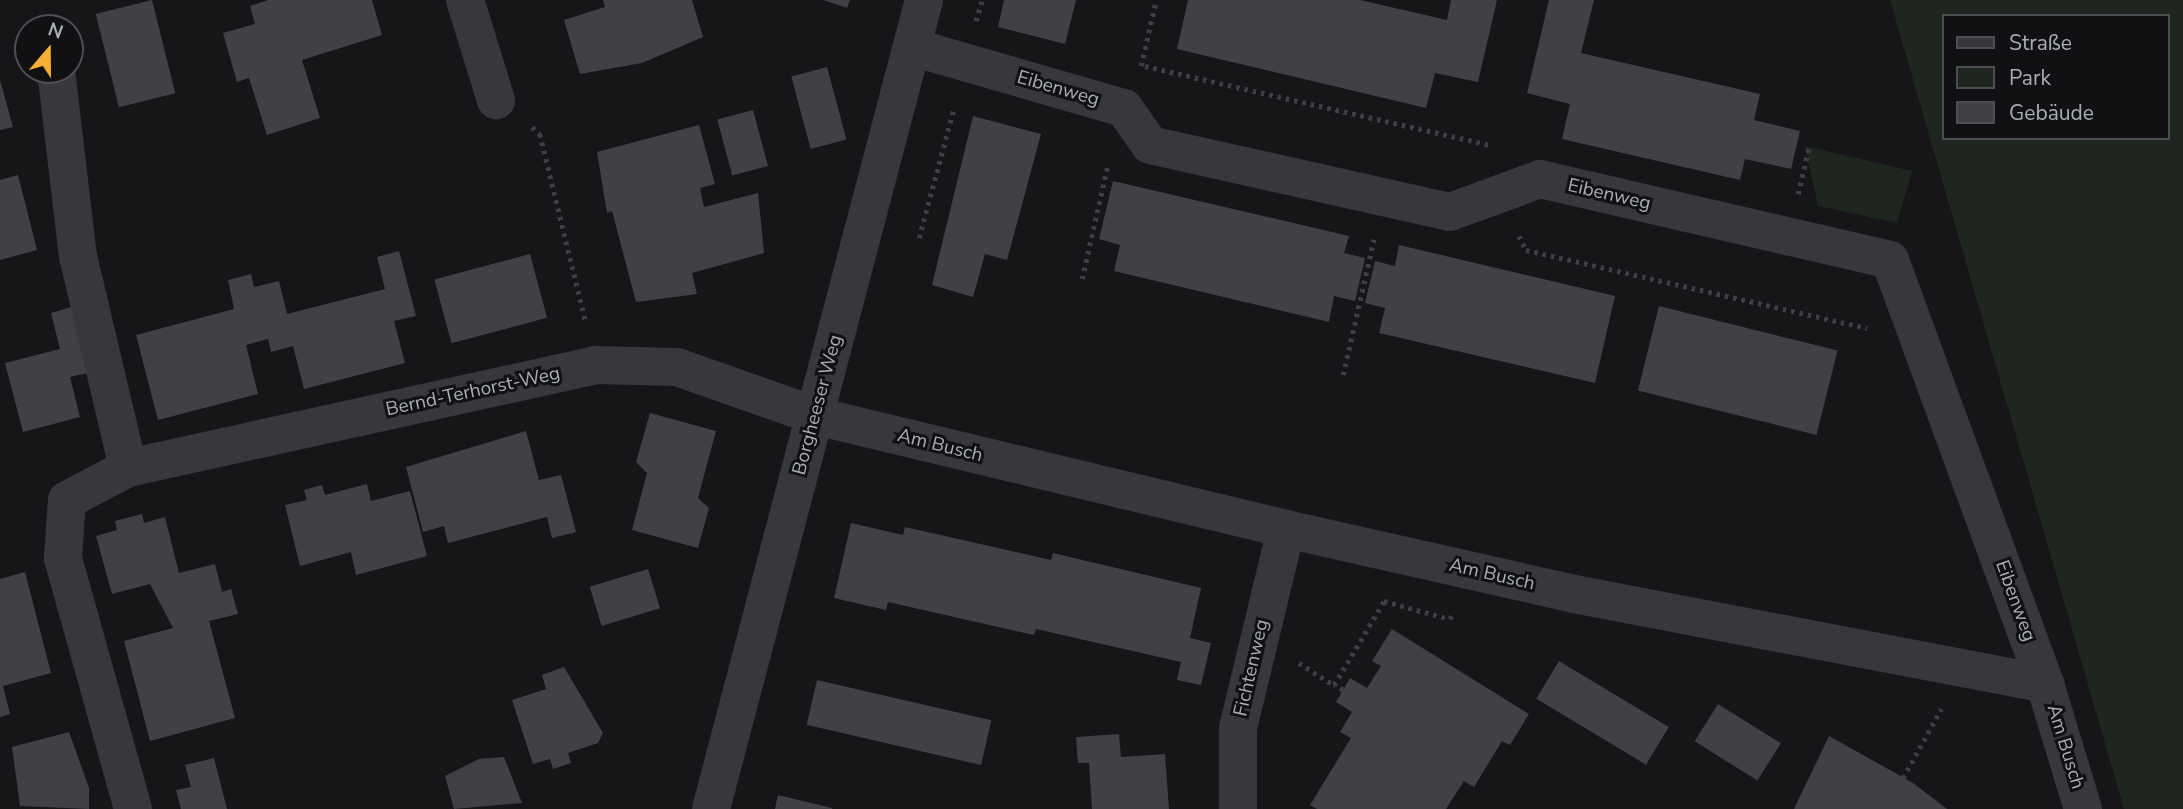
<!DOCTYPE html>
<html>
<head>
<meta charset="utf-8">
<style>
	body { margin:0 }
	#map { position:relative; width:2183px; height:809px; overflow:hidden; background:#161618; font-family:"Nunito Sans",sans-serif }
	div>[style] { position:absolute }
	.green>* { inset:0; background:#1e261f }
	.building>* { inset:0; background:#404145; transform-origin:0 0 }
	.path>* { height:4.5px; margin-top:-2.25px; transform-origin:0; background:repeating-linear-gradient(90deg,#3d3f44 0 3.5px,transparent 0 8.5px) }
	.minor>* { height:38px; margin:-19px; padding:0 19px; transform-origin:19px; border-radius:19px; background:#37383d }
	span { translate:-50% -50%; white-space:nowrap; text-align:center; line-height:1.15; -webkit-text-stroke:6px #111113; paint-order:stroke }
	.street-label { font-size:19px; color:#a8adb8 }
	.legend { position:absolute; left:1942px; top:14px; width:228px; height:126px; box-sizing:border-box; background:#111113; border:2px solid #4d4f55; margin:0; padding:9px 12px; list-style:none; font-size:21px; color:#a8adb8 }
	.legend li { display:flex; align-items:center; gap:14px; height:35px }
	.legend b { width:35px; border:2px solid #4d4f55 }
	.north { position:absolute; left:14px; top:14px; width:70px; height:70px; box-sizing:border-box; background:#111113; border:2px solid #4d4f55; border-radius:50%; rotate:20deg; font-size:19px; font-weight:700; line-height:28px; text-align:center; color:#a8adb8 }
	.north::after { content:''; display:block; margin:auto; width:24px; height:32px; background:#f2b134; clip-path:polygon(50% 0,100% 100%,50% 72%,0 100%) }
</style>
</head>
<body>
<div id="map">
	<div class="green">
		<div style="clip-path:polygon(evenodd,1890px 0,2183px 0,2183px 809px,2124px 809px,1890px 0,1943px 16px,2167px 16px,2167px 138px,1943px 138px,1943px 16px)"></div>
		<div style="clip-path:polygon(1805px 146px,1912px 171px,1897px 223px,1818px 206px)"></div>
	</div>
	<div class="building">
		<div style="left:152px;top:0;width:96px;height:58px;rotate:76deg"></div>
		<div style="clip-path:polygon(268px 0,372px 0,382px 35px,302px 60px,320px 118px,267px 135px,249px 78px,237px 82px,223px 33px,255px 24px,250px 6px)"></div>
		<div style="clip-path:polygon(603px 0,692px 0,703px 37px,642px 63px,580px 74px,564px 20px,605px 7px)"></div>
		<div style="clip-path:polygon(823px 0,850px 0,847px 8px)"></div>
		<div style="clip-path:polygon(1004px 0,1076px 0,1065px 44px,998px 27px)"></div>
		<div style="clip-path:polygon(1188px 0,1360px 0,1447px 20px,1451px 0,1497px 0,1478px 82px,1435px 73px,1426px 108px,1177px 49px)"></div>
		<div style="clip-path:polygon(1549px 0,1594px 0,1581px 53px,1760px 94px,1754px 120px,1800px 131px,1791px 169px,1745px 159px,1740px 180px,1562px 139px,1570px 104px,1527px 93px)"></div>
		<div style="left:827px;top:67px;width:75px;height:37px;rotate:75deg"></div>
		<div style="clip-path:polygon(0 80px,13px 127px,0 130px)"></div>
		<div style="left:753px;top:110px;width:58px;height:37px;rotate:75deg"></div>
		<div style="clip-path:polygon(973px 116px,1041px 134px,1007px 260px,985px 254px,973px 297px,932px 285px)"></div>
		<div style="clip-path:polygon(699px 125px,715px 184px,700px 188px,704px 207px,758px 193px,764px 253px,692px 273px,697px 294px,636px 302px,612px 211px,607px 213px,597px 152px)"></div>
		<div style="clip-path:polygon(18px 175px,37px 250px,0 260px,0 180px)"></div>
		<div style="clip-path:polygon(1113px 181px,1349px 236px,1344px 253px,1365px 258px,1355px 301px,1334px 296px,1329px 322px,1114px 271px,1120px 245px,1099px 239px)"></div>
		<div style="clip-path:polygon(1399px 245px,1615px 296px,1595px 383px,1379px 333px,1385px 308px,1365px 303px,1375px 261px,1395px 266px)"></div>
		<div style="clip-path:polygon(399px 251px,416px 316px,394px 321px,405px 363px,304px 389px,293px 346px,271px 352px,268px 339px,246px 345px,258px 394px,158px 420px,136px 335px,234px 309px,228px 280px,251px 274px,254px 287px,279px 281px,287px 314px,385px 289px,377px 257px)"></div>
		<div style="left:530px;top:254px;width:66px;height:99px;rotate:75deg"></div>
		<div style="clip-path:polygon(75px 306px,92px 372px,70px 377px,80px 417px,23px 432px,5px 363px,60px 349px,51px 313px)"></div>
		<div style="left:1659px;top:306px;width:184px;height:87px;rotate:14deg"></div>
		<div style="clip-path:polygon(650px 413px,716px 431px,698px 498px,709px 508px,698px 548px,632px 530px,647px 473px,636px 462px)"></div>
		<div style="clip-path:polygon(526px 431px,539px 480px,561px 475px,576px 532px,552px 538px,547px 517px,448px 543px,444px 526px,423px 532px,406px 467px)"></div>
		<div style="clip-path:polygon(367px 484px,371px 501px,410px 491px,427px 556px,356px 575px,351px 552px,300px 566px,285px 505px,307px 500px,304px 490px,322px 485px,325px 495px)"></div>
		<div style="clip-path:polygon(142px 514px,144px 523px,165px 517px,179px 573px,215px 564px,222px 592px,231px 589px,238px 614px,209px 621px,235px 718px,150px 741px,124px 641px,173px 628px,150px 584px,112px 594px,96px 536px,117px 530px,115px 521px)"></div>
		<div style="clip-path:polygon(851px 523px,903px 535px,905px 527px,1051px 560px,1053px 553px,1201px 588px,1190px 638px,1211px 643px,1201px 685px,1177px 680px,1181px 662px,1036px 629px,1034px 635px,888px 602px,886px 610px,834px 598px)"></div>
		<div style="left:648px;top:569px;width:41px;height:61px;rotate:73deg"></div>
		<div style="clip-path:polygon(25px 572px,51px 673px,3px 686px,10px 714px,0 717px,0 579px)"></div>
		<div style="clip-path:polygon(1392px 629px,1529px 714px,1510px 745px,1502px 741px,1474px 787px,1464px 781px,1446px 809px,1317px 809px,1310px 805px,1351px 738px,1340px 732px,1352px 712px,1336px 702px,1350px 678px,1367px 688px,1381px 666px,1372px 661px)"></div>
		<div style="left:1559px;top:661px;width:128px;height:44px;rotate:31deg"></div>
		<div style="clip-path:polygon(564px 667px,603px 733px,598px 743px,568px 753px,571px 763px,553px 769px,550px 759px,533px 764px,512px 700px,546px 689px,542px 675px)"></div>
		<div style="left:817px;top:680px;width:179px;height:46px;rotate:13deg"></div>
		<div style="left:1718px;top:704px;width:74px;height:44px;rotate:32deg"></div>
		<div style="clip-path:polygon(69px 732px,89px 788px,89px 809px,20px 806px,12px 747px)"></div>
		<div style="clip-path:polygon(1119px 734px,1121px 757px,1165px 754px,1169px 809px,1092px 809px,1089px 763px,1078px 763px,1076px 737px)"></div>
		<div style="clip-path:polygon(1829px 736px,1913px 783px,1947px 809px,1794px 809px)"></div>
		<div style="clip-path:polygon(504px 757px,522px 803px,454px 809px,445px 776px,479px 759px)"></div>
		<div style="clip-path:polygon(214px 758px,227px 809px,181px 809px,176px 790px,191px 787px,185px 765px)"></div>
		<div style="clip-path:polygon(778px 795px,832px 808px,832px 809px,775px 809px)"></div>
	</div>
	<div class="path">
		<div style="left:976px;top:21px;width:22px;rotate:-74deg"></div>
		<div style="left:1141px;top:66px;width:68px;rotate:-77.2deg"></div>
		<div style="left:1145px;top:66px;width:354px;rotate:12.9deg"></div>
		<div style="left:532px;top:127px;width:11px;rotate:41deg"></div>
		<div style="left:540px;top:134px;width:195px;rotate:76.3deg"></div>
		<div style="left:1798px;top:194px;width:48px;rotate:-76.8deg"></div>
		<div style="left:1519px;top:236px;width:16px;rotate:63deg"></div>
		<div style="left:1526px;top:250px;width:350px;rotate:12.9deg"></div>
		<div style="left:919px;top:238px;width:136px;rotate:-75deg"></div>
		<div style="left:1082px;top:279px;width:118px;rotate:-77.3deg"></div>
		<div style="left:1343px;top:375px;width:139px;rotate:-77.2deg"></div>
		<div style="left:1299px;top:663px;width:41px;rotate:32.2deg"></div>
		<div style="left:1343px;top:690px;width:10px;rotate:-151deg"></div>
		<div style="left:1334px;top:685px;width:98px;rotate:-59.2deg"></div>
		<div style="left:1384px;top:601px;width:68px;rotate:15.3deg"></div>
		<div style="left:1450px;top:619px;width:8px;rotate:-67deg"></div>
		<div style="left:1903px;top:778px;width:79px;rotate:-61.2deg"></div>
	</div>
	<div class="minor">
		<div style="left:465px;top:0;width:105px;rotate:72.8deg"></div>
		<div style="left:912px;top:47px;width:221px;rotate:16.1deg"></div>
		<div style="left:1124px;top:108px;width:45px;rotate:54.9deg"></div>
		<div style="left:1150px;top:145px;width:307px;rotate:12.6deg"></div>
		<div style="left:1450px;top:212px;width:96px;rotate:-20.1deg"></div>
		<div style="left:1540px;top:179px;width:359px;rotate:13deg"></div>
		<div style="left:1890px;top:260px;width:451px;rotate:69.9deg"></div>
		<div style="left:56px;top:70px;width:187px;rotate:83.3deg"></div>
		<div style="left:78px;top:256px;width:218px;rotate:76.7deg"></div>
		<div style="left:133px;top:809px;width:261px;rotate:-105.6deg"></div>
		<div style="left:63px;top:558px;width:58px;rotate:-86.1deg"></div>
		<div style="left:67px;top:500px;width:69px;rotate:-27.7deg"></div>
		<div style="left:128px;top:468px;width:479px;rotate:-12.4deg"></div>
		<div style="left:596px;top:365px;width:81px;rotate:1.4deg"></div>
		<div style="left:677px;top:367px;width:147px;rotate:19.4deg"></div>
		<div style="left:816px;top:416px;width:483px;rotate:13.5deg"></div>
		<div style="left:1286px;top:529px;width:295px;rotate:12.7deg"></div>
		<div style="left:1574px;top:594px;width:480px;rotate:10.8deg"></div>
		<div style="left:2045px;top:684px;width:131px;rotate:73.1deg"></div>
		<div style="left:711px;top:809px;width:837px;rotate:-75.25deg"></div>
		<div style="left:1238px;top:809px;width:81px;rotate:-90deg"></div>
		<div style="left:1238px;top:728px;width:205px;rotate:-76.4deg"></div>
	</div>
	<div class="street-label">
		<span style="left:1058px;top:89px;rotate:16deg">Eibenweg</span>
		<span style="left:1609px;top:195px;rotate:13deg">Eibenweg</span>
		<span style="left:473px;top:392px;rotate:-12deg">Bernd-Terhorst-Weg</span>
		<span style="left:818px;top:405px;rotate:-75deg">Borgheeser Weg</span>
		<span style="left:940px;top:446px;rotate:14deg">Am Busch</span>
		<span style="left:1492px;top:575px;rotate:13deg">Am Busch</span>
		<span style="left:2015px;top:601px;rotate:70deg">Eibenweg</span>
		<span style="left:1252px;top:668px;rotate:-77deg">Fichtenweg</span>
		<span style="left:2065px;top:747px;rotate:73deg">Am Busch</span>
	</div>
	<ul class="legend">
	<li><b style="height:9px;background:#37383d"></b>Straße</li>
	<li><b style="height:19px;background:#1e261f"></b>Park</li>
	<li><b style="height:19px;background:#404145"></b>Gebäude</li>
	</ul>
	<div class="north">N</div>
</div>
</body>
</html>
